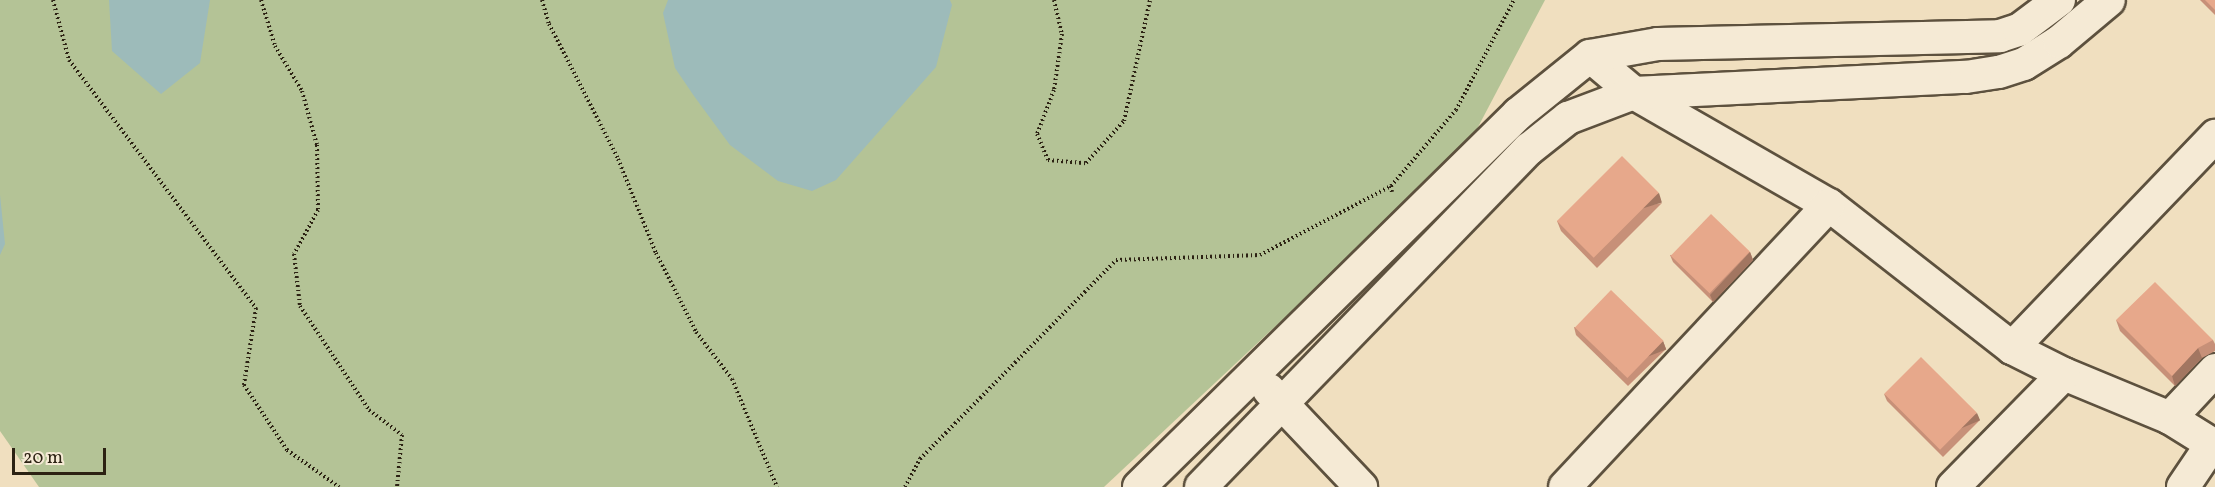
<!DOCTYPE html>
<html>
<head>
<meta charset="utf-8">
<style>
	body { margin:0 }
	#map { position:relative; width:2215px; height:487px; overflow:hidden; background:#f0dfbf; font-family:Vollkorn,serif }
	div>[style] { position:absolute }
	.green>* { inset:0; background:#b4c396 }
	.water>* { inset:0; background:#9dbbba }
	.path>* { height:4px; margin-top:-2px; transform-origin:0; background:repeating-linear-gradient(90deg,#2c2213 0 1.5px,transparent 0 4.5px) }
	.roads { filter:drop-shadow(2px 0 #5d513e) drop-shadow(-2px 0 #5d513e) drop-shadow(0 2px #5d513e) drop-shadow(0 -2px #5d513e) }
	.minor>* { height:32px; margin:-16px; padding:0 16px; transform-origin:16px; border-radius:16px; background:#f5ead5 }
	.wall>* { inset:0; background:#c79078 }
	.shaded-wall>* { inset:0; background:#a27661; transform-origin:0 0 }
	.building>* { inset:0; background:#e7a88b; transform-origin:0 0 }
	span { translate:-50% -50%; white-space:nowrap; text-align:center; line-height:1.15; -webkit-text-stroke:5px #f5ead5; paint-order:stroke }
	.scale { position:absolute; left:12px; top:448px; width:94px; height:27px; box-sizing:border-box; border:3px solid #2c2213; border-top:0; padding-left:8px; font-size:18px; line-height:21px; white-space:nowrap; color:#2c2213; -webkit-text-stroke:4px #f5ead5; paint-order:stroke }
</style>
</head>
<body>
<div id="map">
	<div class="green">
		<div style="clip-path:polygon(0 0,1545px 0,1468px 146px,1104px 487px,39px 487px,0 431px)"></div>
	</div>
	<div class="water">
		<div style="clip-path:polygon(109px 0,210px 0,200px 63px,161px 94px,112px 51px)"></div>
		<div style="clip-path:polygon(668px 0,950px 0,952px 5px,936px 67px,836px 180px,812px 191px,778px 181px,730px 145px,694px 96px,675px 68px,663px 13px)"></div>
		<div style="clip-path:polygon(0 195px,5px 244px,0 255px)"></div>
	</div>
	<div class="path">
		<div style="left:53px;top:0;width:62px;rotate:75.1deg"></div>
		<div style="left:69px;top:60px;width:311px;rotate:53deg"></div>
		<div style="left:256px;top:308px;width:78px;rotate:98.9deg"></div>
		<div style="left:244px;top:385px;width:78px;rotate:56.5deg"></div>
		<div style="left:287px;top:450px;width:64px;rotate:35.4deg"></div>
		<div style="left:261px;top:0;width:48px;rotate:73.1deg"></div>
		<div style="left:275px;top:46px;width:52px;rotate:59deg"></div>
		<div style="left:302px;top:91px;width:56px;rotate:74.5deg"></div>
		<div style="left:317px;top:145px;width:65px;rotate:89.1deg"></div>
		<div style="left:318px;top:210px;width:50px;rotate:118.6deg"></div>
		<div style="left:294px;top:254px;width:52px;rotate:83.4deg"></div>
		<div style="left:300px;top:306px;width:125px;rotate:56.4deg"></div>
		<div style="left:369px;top:410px;width:41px;rotate:37.1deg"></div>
		<div style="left:402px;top:435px;width:52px;rotate:95.5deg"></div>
		<div style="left:542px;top:0;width:25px;rotate:74deg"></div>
		<div style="left:549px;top:24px;width:152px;rotate:62.9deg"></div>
		<div style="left:618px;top:159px;width:101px;rotate:68deg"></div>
		<div style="left:656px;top:253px;width:89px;rotate:63.1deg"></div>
		<div style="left:696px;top:332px;width:59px;rotate:52.5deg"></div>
		<div style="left:732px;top:379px;width:117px;rotate:67.4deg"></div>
		<div style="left:1054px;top:0;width:35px;rotate:77deg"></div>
		<div style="left:1062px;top:34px;width:57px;rotate:98.1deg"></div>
		<div style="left:1054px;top:90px;width:47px;rotate:111.1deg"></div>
		<div style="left:1037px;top:134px;width:28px;rotate:67deg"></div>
		<div style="left:1048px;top:160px;width:38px;rotate:5deg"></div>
		<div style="left:1086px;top:163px;width:57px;rotate:-47.9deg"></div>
		<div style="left:1124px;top:121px;width:124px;rotate:-77.9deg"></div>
		<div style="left:1391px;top:186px;width:100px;rotate:-49.5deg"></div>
		<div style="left:1456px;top:110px;width:124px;rotate:-62.2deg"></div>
		<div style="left:905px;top:487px;width:32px;rotate:-62deg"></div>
		<div style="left:920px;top:459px;width:279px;rotate:-45.4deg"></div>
		<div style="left:1116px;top:260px;width:144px;rotate:-2deg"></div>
		<div style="left:1260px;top:255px;width:148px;rotate:-27.8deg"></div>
		<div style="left:1391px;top:186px;width:6px;rotate:81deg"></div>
	</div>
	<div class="roads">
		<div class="minor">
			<div style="left:1590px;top:56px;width:57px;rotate:40.1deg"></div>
			<div style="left:1634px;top:93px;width:225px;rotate:29.9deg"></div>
			<div style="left:1829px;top:205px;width:232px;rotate:38deg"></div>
			<div style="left:2012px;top:348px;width:58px;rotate:26.6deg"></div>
			<div style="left:2064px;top:374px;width:115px;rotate:22.5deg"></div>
			<div style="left:2170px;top:418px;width:53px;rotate:31.9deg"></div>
			<div style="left:2012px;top:348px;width:294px;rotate:-46.2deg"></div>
			<div style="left:1269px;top:390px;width:134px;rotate:46.5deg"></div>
			<div style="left:2170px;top:418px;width:66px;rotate:-46.8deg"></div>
			<div style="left:1139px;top:487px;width:532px;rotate:-44.54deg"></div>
			<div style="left:1518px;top:114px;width:92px;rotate:-38.9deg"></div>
			<div style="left:1590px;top:56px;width:69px;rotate:-10deg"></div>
			<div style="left:1658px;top:44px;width:342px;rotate:-1.3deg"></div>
			<div style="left:2000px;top:36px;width:20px;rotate:-18deg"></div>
			<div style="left:2019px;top:30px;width:50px;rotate:-36.9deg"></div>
			<div style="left:1201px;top:487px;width:471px;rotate:-45.9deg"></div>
			<div style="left:1529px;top:149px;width:50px;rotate:-38.5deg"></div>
			<div style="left:1568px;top:118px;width:71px;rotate:-20.7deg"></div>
			<div style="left:1634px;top:93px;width:332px;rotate:-2.8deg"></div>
			<div style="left:1966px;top:77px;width:33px;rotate:-9deg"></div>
			<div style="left:1999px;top:72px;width:26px;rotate:-18deg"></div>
			<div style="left:2024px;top:64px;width:41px;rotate:-32.2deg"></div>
			<div style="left:2059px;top:42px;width:65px;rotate:-40deg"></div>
			<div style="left:1565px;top:487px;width:386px;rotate:-46.9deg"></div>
			<div style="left:1953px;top:487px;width:158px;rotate:-45.5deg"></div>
			<div style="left:2183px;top:487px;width:52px;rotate:-56deg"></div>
		</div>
	</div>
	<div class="wall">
		<div style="clip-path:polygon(2200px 0,2215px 0,2215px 15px)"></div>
		<div style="clip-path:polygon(1662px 203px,1597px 268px,1561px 231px,1557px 221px)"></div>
		<div style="clip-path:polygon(1750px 252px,1753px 260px,1713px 302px,1673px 262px,1670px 255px)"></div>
		<div style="clip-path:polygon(2116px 320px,2213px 340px,2215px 344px,2215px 351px,2202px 358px,2175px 386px,2120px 331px)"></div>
		<div style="clip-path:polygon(1574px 327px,1663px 341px,1666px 349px,1628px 386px,1576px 335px)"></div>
		<div style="clip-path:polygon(1884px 394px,1980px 420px,1943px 457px,1887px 401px)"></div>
	</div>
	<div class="shaded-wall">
		<div style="left:1659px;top:193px;width:10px;height:92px;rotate:73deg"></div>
		<div style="clip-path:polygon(1750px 252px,1753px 260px,1713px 302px,1710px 295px)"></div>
		<div style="left:1663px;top:341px;width:9px;height:53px;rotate:69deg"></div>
		<div style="clip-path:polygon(2198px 348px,2202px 358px,2175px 386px,2172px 376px)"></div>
		<div style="left:1977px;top:413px;width:8px;height:52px;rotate:67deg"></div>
	</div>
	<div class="building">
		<div style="clip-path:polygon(2205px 0,2215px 0,2215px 10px)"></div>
		<div style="left:1622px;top:156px;width:52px;height:92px;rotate:45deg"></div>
		<div style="left:1711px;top:214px;width:54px;height:58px;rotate:44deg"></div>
		<div style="clip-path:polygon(2155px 282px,2213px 340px,2198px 348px,2172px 376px,2116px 320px)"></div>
		<div style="left:1611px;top:290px;width:73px;height:52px;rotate:44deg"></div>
		<div style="left:1921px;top:357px;width:79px;height:52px;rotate:45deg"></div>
	</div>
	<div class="scale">20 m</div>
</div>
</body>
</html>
